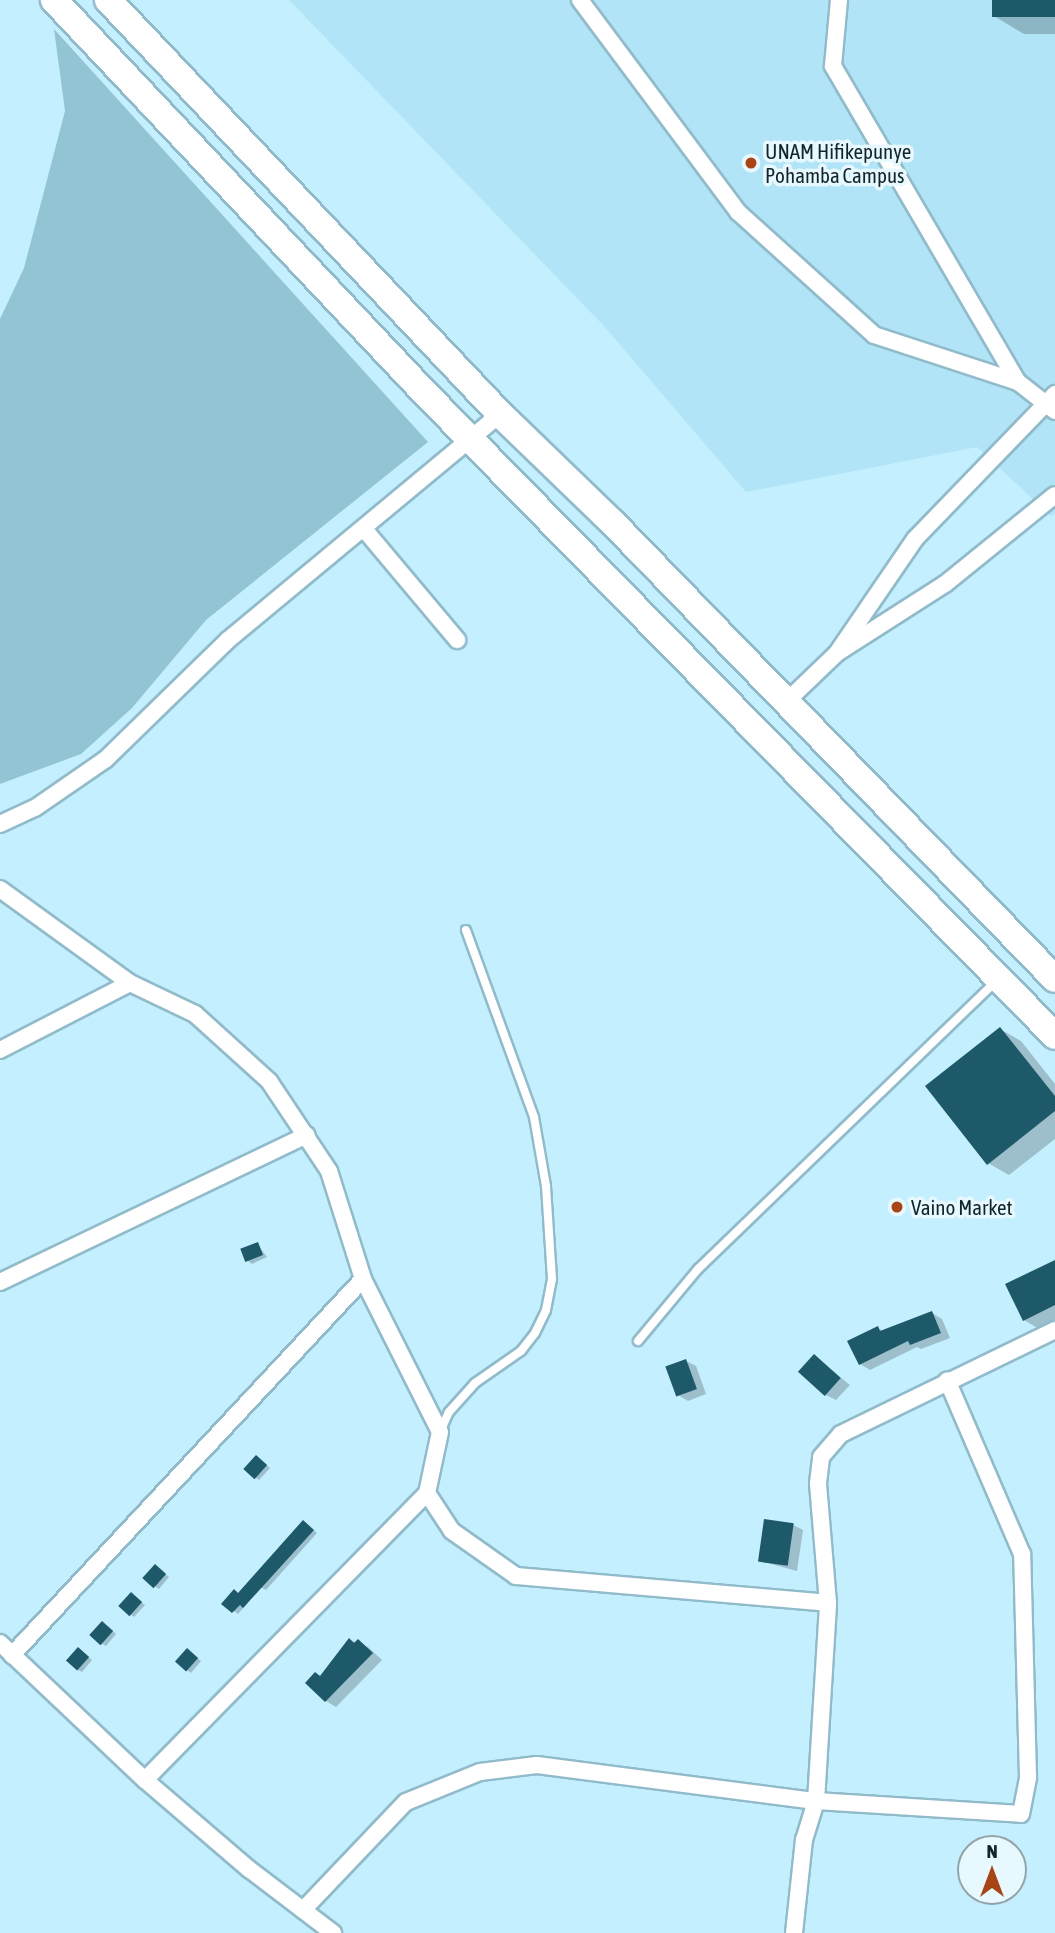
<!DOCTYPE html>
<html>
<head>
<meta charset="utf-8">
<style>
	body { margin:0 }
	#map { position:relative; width:1055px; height:1933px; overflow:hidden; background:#c4effe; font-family:"Asap Condensed",sans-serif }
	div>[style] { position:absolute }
	.built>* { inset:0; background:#b0e4f6 }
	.green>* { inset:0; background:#93c4d4 }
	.shadow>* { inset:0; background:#0003 }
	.building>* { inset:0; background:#1e596a; transform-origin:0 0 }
	.roads { filter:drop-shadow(2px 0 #91bbca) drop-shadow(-2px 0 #91bbca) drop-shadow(0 2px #91bbca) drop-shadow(0 -2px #91bbca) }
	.lane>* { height:8px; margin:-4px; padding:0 4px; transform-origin:4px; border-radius:4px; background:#fff }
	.street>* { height:16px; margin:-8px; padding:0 8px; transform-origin:8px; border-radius:8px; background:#fff }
	.primary>* { height:26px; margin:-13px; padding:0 13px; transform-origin:13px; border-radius:13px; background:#fff }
	.dots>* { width:19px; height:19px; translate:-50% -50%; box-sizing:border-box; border:4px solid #e7f8fe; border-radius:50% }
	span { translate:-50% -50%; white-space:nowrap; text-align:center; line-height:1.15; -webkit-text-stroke:7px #e7f8fe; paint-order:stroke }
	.poi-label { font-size:21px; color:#14252a }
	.left { translate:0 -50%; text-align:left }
	.north { position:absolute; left:957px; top:1835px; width:70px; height:70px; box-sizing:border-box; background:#e7f8fe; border:2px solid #93a4a9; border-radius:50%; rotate:0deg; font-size:19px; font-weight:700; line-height:28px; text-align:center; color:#14252a }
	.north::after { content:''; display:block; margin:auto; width:24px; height:32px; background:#a94417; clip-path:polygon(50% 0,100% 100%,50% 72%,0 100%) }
</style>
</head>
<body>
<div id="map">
	<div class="built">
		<div style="clip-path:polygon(289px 0,1055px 0,1055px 513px,1051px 516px,977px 447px,746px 492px,604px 326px)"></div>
	</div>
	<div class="green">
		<div style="clip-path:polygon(54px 29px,428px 442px,206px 620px,132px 708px,81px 754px,0 784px,0 319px,24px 268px,65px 111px)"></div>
	</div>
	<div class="shadow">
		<div style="clip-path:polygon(994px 0,1055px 0,1055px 34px,1024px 34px,994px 16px)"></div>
		<div style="clip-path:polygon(1000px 1029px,1021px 1041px,1055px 1084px,1055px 1139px,1009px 1175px,988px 1163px)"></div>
		<div style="clip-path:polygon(257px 1244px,267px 1257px,252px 1264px,248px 1261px)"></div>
		<div style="clip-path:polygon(1055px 1263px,1055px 1321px,1039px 1329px,1024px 1320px)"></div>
		<div style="clip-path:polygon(932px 1313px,942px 1319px,950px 1338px,921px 1349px,917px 1347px,870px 1370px,860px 1364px,878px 1328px,883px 1331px)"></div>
		<div style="clip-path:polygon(814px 1356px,850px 1385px,836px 1400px,826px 1395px)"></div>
		<div style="clip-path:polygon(686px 1361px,696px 1366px,706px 1394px,688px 1401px,678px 1395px)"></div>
		<div style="clip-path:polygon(260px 1460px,270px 1468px,259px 1480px,255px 1477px)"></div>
		<div style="clip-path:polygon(308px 1525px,317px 1533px,266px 1590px,262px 1588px,252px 1579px)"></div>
		<div style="clip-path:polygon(793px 1525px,803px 1530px,797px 1571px,760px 1561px)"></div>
		<div style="clip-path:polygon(159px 1569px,169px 1577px,159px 1589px,154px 1586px)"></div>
		<div style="clip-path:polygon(239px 1594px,248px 1603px,238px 1614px,224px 1603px)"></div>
		<div style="clip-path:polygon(135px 1597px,145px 1605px,134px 1617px,130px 1614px)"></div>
		<div style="clip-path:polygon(107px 1626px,116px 1634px,106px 1646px,101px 1643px)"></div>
		<div style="clip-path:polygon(350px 1640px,368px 1647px,382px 1660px,336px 1707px,326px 1701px,321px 1678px)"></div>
		<div style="clip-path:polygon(188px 1650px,201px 1661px,191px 1673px,187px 1670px)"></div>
		<div style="clip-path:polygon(83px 1652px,92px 1660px,82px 1672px,78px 1670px)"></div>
	</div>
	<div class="building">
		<div style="left:992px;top:0;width:63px;height:17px"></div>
		<div style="clip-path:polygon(1000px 1027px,1055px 1096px,1055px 1111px,987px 1165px,925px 1086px)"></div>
		<div style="left:258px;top:1242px;width:14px;height:19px;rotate:69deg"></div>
		<div style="clip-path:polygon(1055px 1260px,1055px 1305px,1023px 1321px,1005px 1284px)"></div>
		<div style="clip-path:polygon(932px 1311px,941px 1333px,910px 1345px,908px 1341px,859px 1365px,847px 1341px,878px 1326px,880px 1331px)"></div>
		<div style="left:814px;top:1354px;width:36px;height:24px;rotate:42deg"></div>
		<div style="left:686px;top:1359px;width:32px;height:22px;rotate:70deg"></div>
		<div style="left:256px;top:1455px;width:15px;height:19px;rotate:42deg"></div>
		<div style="left:764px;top:1519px;width:30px;height:43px;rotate:8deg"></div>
		<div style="clip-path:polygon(303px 1520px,314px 1530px,243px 1608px,240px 1605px,232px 1613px,221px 1604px,234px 1589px,238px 1593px)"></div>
		<div style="left:155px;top:1564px;width:15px;height:19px;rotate:42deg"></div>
		<div style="left:131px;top:1592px;width:15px;height:19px;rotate:42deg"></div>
		<div style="left:102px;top:1621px;width:15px;height:19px;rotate:42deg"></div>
		<div style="clip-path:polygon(349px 1638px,354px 1643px,358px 1639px,373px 1653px,325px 1702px,305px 1683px,315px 1672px,320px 1676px)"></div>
		<div style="left:78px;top:1647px;width:15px;height:18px;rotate:42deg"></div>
		<div style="left:187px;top:1648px;width:15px;height:18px;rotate:42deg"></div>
	</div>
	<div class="roads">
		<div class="lane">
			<div style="left:638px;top:1341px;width:94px;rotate:-50.2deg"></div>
			<div style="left:698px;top:1269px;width:414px;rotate:-44deg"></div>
			<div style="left:440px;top:1432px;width:22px;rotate:-66deg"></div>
			<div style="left:449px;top:1412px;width:39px;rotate:-48deg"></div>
			<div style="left:475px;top:1383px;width:56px;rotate:-34.8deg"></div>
			<div style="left:521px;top:1351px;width:23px;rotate:-52deg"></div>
			<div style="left:535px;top:1333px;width:25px;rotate:-64deg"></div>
			<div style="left:546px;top:1310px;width:32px;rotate:-79deg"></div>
			<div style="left:552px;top:1279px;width:93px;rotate:-93.7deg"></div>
			<div style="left:546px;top:1186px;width:70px;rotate:-99.9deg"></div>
			<div style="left:534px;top:1117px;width:199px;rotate:-110deg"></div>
		</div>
		<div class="street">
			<div style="left:580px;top:0;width:264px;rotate:53.3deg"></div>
			<div style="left:738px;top:212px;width:183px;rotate:42.1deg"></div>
			<div style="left:874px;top:335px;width:151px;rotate:18.1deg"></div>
			<div style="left:1018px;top:382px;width:47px;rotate:38.1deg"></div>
			<div style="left:839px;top:0;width:66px;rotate:95.2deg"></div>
			<div style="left:833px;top:66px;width:366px;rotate:59.7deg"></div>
			<div style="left:364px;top:529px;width:145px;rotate:50deg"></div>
			<div style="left:837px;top:653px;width:138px;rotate:-55.6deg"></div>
			<div style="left:915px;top:539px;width:202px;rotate:-46deg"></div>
			<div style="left:787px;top:701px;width:69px;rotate:-43.8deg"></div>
			<div style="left:837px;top:653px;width:128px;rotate:-32.6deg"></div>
			<div style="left:945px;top:584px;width:141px;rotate:-39deg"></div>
			<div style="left:0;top:824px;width:38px;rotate:-25deg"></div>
			<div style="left:35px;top:808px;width:86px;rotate:-34.6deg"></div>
			<div style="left:106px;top:759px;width:170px;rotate:-44.3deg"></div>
			<div style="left:228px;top:640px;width:354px;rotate:-39.7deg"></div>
			<div style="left:0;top:889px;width:160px;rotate:35.9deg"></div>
			<div style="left:130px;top:983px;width:72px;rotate:25.5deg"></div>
			<div style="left:195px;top:1014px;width:100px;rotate:42.2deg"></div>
			<div style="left:269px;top:1081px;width:108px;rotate:56.3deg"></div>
			<div style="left:329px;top:1171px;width:113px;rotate:72.5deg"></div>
			<div style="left:363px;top:1279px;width:171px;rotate:63.3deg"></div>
			<div style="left:440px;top:1432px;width:62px;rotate:102deg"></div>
			<div style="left:427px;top:1493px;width:402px;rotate:134.5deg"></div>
			<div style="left:0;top:1050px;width:146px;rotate:-27.3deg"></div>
			<div style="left:0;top:1282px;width:340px;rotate:-25.6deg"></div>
			<div style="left:427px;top:1493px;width:45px;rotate:56.7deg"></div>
			<div style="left:452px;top:1531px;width:78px;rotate:35.1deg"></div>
			<div style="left:516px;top:1576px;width:313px;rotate:4.9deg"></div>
			<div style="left:0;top:1643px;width:199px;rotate:43.4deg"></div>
			<div style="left:145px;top:1780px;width:137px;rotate:40.6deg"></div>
			<div style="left:249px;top:1869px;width:106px;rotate:37.3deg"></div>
			<div style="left:12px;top:1655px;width:514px;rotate:-46.97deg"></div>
			<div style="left:303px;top:1910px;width:149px;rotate:-46.4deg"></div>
			<div style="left:406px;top:1802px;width:80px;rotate:-22.1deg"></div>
			<div style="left:480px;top:1772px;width:57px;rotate:-7deg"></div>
			<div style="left:537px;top:1765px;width:281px;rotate:7.4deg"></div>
			<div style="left:816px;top:1801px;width:205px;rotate:3.6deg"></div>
			<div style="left:1021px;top:1814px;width:38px;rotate:-79deg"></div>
			<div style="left:1028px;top:1777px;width:223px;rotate:-91.5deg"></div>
			<div style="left:1022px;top:1554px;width:189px;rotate:-113.3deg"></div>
			<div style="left:794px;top:1933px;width:94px;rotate:-83.9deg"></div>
			<div style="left:804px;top:1840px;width:41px;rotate:-72.9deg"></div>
			<div style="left:816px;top:1801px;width:198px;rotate:-86.5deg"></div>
			<div style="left:828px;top:1603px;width:120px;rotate:-94.8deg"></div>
			<div style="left:818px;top:1483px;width:26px;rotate:-83deg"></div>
			<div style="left:821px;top:1457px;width:30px;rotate:-49deg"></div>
			<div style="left:841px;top:1434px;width:238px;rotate:-25.9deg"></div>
		</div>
		<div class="primary">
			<div style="left:54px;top:0;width:536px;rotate:46.66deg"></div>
			<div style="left:422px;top:390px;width:904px;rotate:45.58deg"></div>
			<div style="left:108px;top:0;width:570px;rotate:46.56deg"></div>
			<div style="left:500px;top:414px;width:156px;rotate:44deg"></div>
			<div style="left:612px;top:522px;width:636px;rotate:45.89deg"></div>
		</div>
	</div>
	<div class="dots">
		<div style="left:751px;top:163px;background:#a94417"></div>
		<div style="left:897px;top:1207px;background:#a94417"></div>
	</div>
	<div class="poi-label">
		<span class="left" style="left:765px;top:163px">UNAM Hifikepunye<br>Pohamba Campus</span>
		<span class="left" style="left:911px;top:1207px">Vaino Market</span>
	</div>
	<div class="north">N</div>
</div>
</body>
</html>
